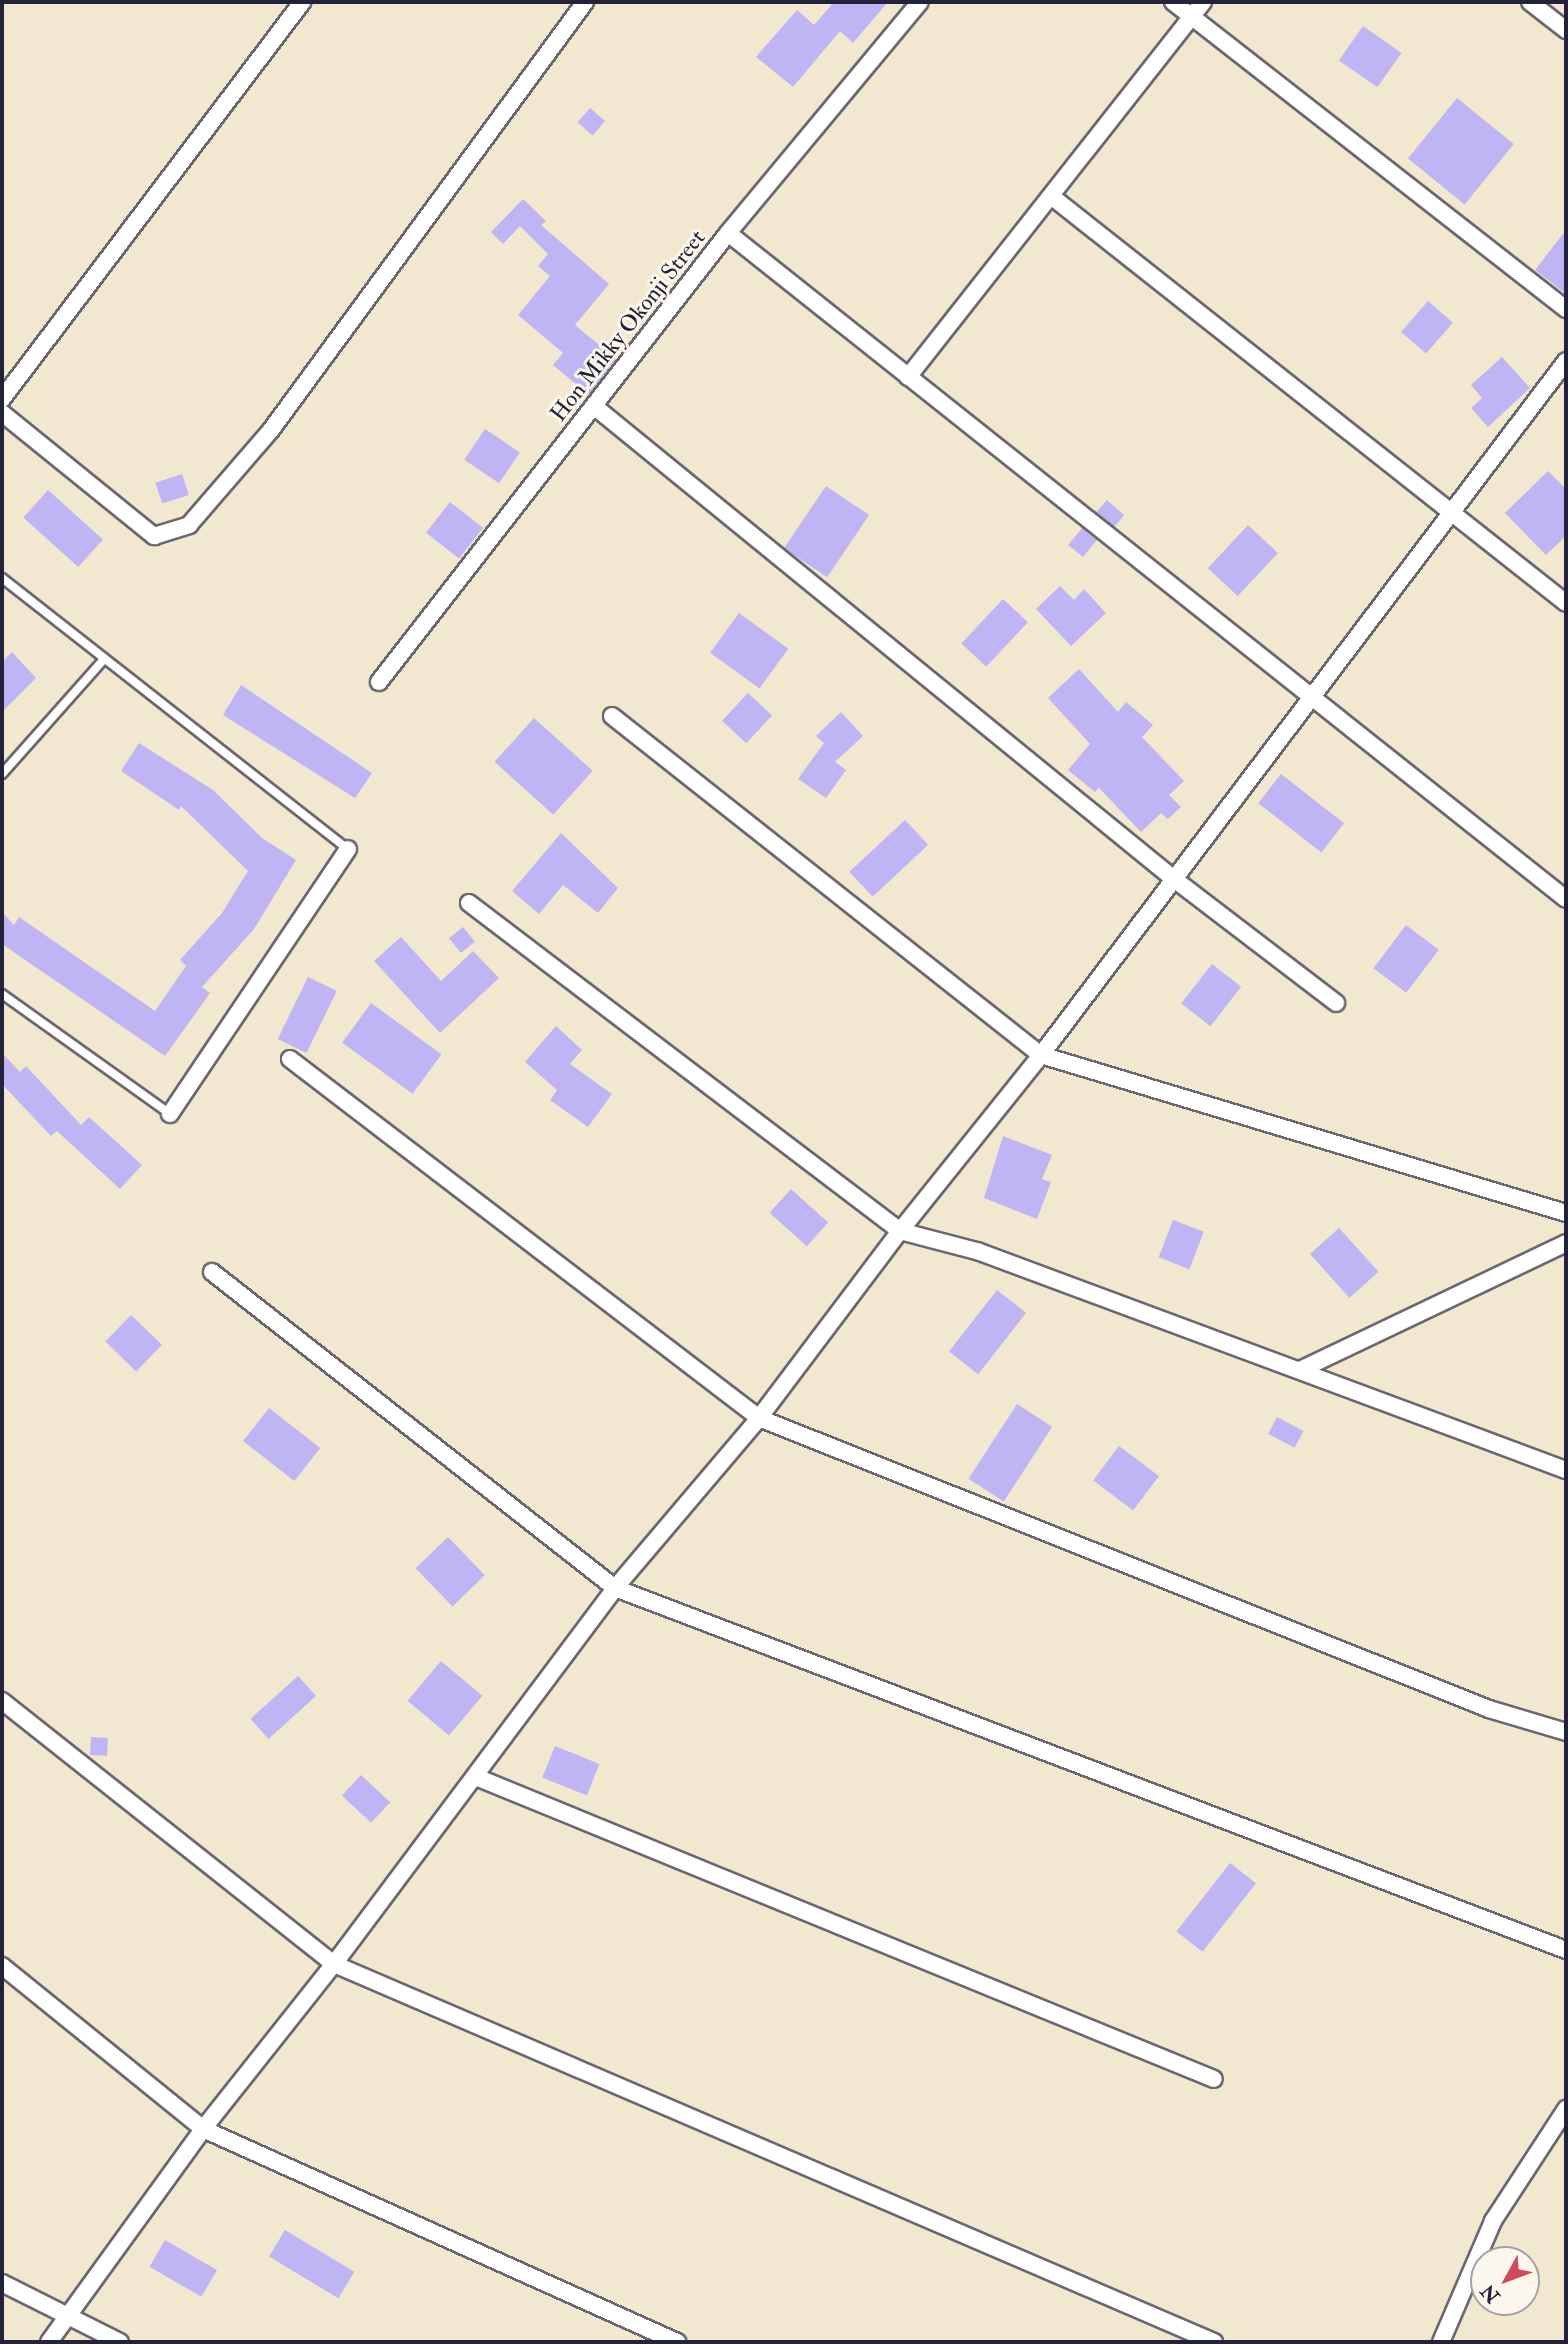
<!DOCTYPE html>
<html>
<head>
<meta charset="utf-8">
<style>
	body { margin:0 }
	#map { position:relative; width:1568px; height:2344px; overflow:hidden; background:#f2e8cf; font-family:"IM FELL Double Pica",serif }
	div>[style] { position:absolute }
	.building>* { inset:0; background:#bfb5f5; transform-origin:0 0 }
	.roads { filter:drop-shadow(2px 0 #6b676f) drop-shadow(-2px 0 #6b676f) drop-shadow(0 2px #6b676f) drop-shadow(0 -2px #6b676f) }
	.service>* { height:8px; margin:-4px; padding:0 4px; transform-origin:4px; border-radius:4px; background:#fff }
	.minor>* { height:16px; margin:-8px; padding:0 8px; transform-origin:8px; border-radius:8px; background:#fff }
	span { translate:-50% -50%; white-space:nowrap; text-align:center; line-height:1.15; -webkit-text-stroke:6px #fbf7ec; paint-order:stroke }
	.street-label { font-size:23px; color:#22223b }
	.frame { position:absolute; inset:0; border:4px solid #22223b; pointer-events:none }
	.north { position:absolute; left:1470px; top:2246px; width:70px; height:70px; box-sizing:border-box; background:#fbf7ec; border:2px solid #a4a2a5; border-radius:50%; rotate:229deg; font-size:19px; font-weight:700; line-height:28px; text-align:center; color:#22223b }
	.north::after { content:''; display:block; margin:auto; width:24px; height:32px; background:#d1495b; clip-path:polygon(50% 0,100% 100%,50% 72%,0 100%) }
</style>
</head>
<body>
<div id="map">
	<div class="building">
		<div style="clip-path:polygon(834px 2px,888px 2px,853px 43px,840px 31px,793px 87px,756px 57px,797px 10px,814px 25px)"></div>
		<div style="left:1363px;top:26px;width:47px;height:42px;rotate:35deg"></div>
		<div style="left:1457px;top:98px;width:73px;height:78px;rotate:39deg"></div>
		<div style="left:590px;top:108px;width:20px;height:19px;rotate:41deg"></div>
		<div style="clip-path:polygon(523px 199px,546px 221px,541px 225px,609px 284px,575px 325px,616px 359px,589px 395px,553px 365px,563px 353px,518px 315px,550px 276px,538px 266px,548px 254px,520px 226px,503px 244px,491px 232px)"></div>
		<div style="clip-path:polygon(1566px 230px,1566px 294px,1535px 270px)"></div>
		<div style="left:1428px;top:301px;width:33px;height:41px;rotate:41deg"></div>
		<div style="clip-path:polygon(1502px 357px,1530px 388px,1488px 427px,1471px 408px,1482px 398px,1471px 385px)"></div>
		<div style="left:485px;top:429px;width:42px;height:37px;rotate:34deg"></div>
		<div style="clip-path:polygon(1548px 471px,1566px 489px,1566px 536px,1546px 555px,1505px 513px)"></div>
		<div style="left:182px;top:474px;width:22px;height:28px;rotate:72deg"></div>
		<div style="left:826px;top:486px;width:52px;height:75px;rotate:34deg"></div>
		<div style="left:48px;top:490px;width:74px;height:37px;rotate:42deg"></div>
		<div style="left:1107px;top:500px;width:23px;height:16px;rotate:41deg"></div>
		<div style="left:450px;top:502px;width:42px;height:39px;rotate:38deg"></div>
		<div style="left:1248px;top:525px;width:41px;height:59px;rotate:43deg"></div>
		<div style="left:1082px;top:528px;width:19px;height:22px;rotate:39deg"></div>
		<div style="clip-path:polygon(1060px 586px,1074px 600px,1084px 589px,1106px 613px,1071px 646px,1036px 609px)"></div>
		<div style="left:1003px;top:599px;width:34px;height:61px;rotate:43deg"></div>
		<div style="left:739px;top:613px;width:61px;height:49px;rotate:36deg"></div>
		<div style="clip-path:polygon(12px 652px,36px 678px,2px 712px,2px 662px)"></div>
		<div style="clip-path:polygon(1079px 669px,1118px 712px,1126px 702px,1153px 725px,1142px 737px,1184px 781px,1169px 795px,1181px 807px,1168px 819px,1161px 813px,1141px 832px,1099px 788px,1095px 792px,1068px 770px,1090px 744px,1048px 698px)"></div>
		<div style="clip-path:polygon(241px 685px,372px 773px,355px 798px,223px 715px)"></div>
		<div style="left:748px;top:693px;width:33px;height:38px;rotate:43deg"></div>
		<div style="clip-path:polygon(841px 712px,863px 736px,835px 762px,846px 770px,826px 798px,798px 779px,824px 743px,816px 736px)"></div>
		<div style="left:534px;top:718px;width:79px;height:59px;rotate:42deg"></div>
		<div style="clip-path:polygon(139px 743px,213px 790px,262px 838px,296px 860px,254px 929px,202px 987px,210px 993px,165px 1056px,2px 944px,2px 912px,14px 925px,19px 917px,155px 1011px,186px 966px,180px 960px,222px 913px,248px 871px,181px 806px,179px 810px,121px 771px)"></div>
		<div style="left:1281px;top:774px;width:80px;height:37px;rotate:38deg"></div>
		<div style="left:905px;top:820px;width:34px;height:76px;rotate:47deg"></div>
		<div style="clip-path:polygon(561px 833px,618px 888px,598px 913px,563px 885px,539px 914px,512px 891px)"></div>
		<div style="left:1406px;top:925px;width:41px;height:54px;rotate:37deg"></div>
		<div style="left:463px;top:927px;width:19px;height:18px;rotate:51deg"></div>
		<div style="clip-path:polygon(401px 937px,441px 981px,473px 951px,499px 978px,440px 1033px,374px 961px)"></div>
		<div style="left:1212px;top:964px;width:37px;height:50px;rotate:38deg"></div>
		<div style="left:308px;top:977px;width:32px;height:69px;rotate:26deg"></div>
		<div style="left:371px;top:1003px;width:87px;height:49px;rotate:36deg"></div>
		<div style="clip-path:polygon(556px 1026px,582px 1050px,570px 1064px,612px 1094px,588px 1127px,550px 1100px,557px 1090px,525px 1062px)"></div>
		<div style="clip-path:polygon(2px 1053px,20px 1072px,26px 1066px,81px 1125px,89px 1117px,142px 1165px,120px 1189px,57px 1131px,51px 1136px,2px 1084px)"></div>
		<div style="clip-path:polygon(1003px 1136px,1052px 1155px,1042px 1179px,1051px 1182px,1037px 1219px,984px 1198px)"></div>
		<div style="left:791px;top:1189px;width:50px;height:32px;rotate:42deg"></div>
		<div style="left:1173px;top:1220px;width:33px;height:40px;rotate:21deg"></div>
		<div style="left:1339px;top:1228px;width:59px;height:39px;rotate:48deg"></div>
		<div style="left:997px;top:1290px;width:37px;height:78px;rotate:38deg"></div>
		<div style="left:131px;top:1315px;width:43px;height:37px;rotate:44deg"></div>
		<div style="left:1017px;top:1404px;width:42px;height:89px;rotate:33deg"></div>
		<div style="left:269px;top:1408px;width:65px;height:42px;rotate:38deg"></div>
		<div style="left:1277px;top:1417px;width:30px;height:19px;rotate:28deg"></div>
		<div style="left:1119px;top:1446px;width:50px;height:43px;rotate:37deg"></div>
		<div style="left:448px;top:1537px;width:53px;height:45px;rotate:46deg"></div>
		<div style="left:441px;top:1661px;width:54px;height:52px;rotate:40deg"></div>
		<div style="left:298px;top:1676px;width:27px;height:64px;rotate:48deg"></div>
		<div style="left:91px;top:1737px;width:17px;height:18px;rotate:3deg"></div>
		<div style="left:555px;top:1746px;width:48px;height:34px;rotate:22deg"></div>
		<div style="left:361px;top:1775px;width:40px;height:28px;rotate:43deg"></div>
		<div style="left:1230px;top:1863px;width:33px;height:87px;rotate:38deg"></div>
		<div style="left:285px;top:2230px;width:81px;height:31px;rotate:31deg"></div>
		<div style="left:165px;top:2240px;width:60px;height:31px;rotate:30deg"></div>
	</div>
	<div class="roads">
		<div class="service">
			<div style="left:2px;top:578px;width:439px;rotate:38.1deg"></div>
			<div style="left:2px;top:774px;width:154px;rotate:-48.4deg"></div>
			<div style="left:2px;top:994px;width:206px;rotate:35.5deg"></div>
		</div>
		<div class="minor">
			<div style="left:1173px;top:2px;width:499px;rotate:38deg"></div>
			<div style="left:1530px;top:2px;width:46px;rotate:37.9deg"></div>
			<div style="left:1051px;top:196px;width:656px;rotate:38.32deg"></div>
			<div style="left:728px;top:233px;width:1070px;rotate:38.48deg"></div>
			<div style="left:908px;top:377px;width:477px;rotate:-51.8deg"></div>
			<div style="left:2px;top:399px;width:498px;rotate:-52.9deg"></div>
			<div style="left:595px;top:407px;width:747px;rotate:39.19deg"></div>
			<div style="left:1174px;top:879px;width:204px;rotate:37.4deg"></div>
			<div style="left:2px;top:413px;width:196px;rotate:39deg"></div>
			<div style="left:154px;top:536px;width:37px;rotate:-17deg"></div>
			<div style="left:189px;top:525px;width:125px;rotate:-49.2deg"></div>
			<div style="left:271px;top:430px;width:531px;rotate:-53.73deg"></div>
			<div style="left:379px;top:682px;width:569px;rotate:-52.14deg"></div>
			<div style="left:728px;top:233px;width:300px;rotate:-50.3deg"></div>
			<div style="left:612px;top:716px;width:547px;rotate:38.32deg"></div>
			<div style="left:1041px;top:1055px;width:548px;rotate:16.75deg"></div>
			<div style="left:469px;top:903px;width:542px;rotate:37.27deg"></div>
			<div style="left:900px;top:1231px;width:80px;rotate:14.6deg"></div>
			<div style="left:977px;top:1251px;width:628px;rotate:20.4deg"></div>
			<div style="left:290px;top:1059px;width:591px;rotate:37.43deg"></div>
			<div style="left:759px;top:1418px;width:786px;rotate:21.73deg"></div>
			<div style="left:1489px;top:1709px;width:80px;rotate:16.6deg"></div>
			<div style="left:170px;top:1114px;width:319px;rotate:-56.1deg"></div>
			<div style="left:212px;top:1272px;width:512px;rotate:38.1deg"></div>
			<div style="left:615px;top:1588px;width:1018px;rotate:20.84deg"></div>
			<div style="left:1300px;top:1370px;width:295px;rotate:-25.5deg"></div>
			<div style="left:2px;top:1701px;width:424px;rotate:38.4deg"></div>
			<div style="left:334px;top:1964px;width:958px;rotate:23.25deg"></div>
			<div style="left:476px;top:1777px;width:797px;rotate:22.26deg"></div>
			<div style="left:2px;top:1966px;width:259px;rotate:39deg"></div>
			<div style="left:203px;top:2129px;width:520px;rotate:24.2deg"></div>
			<div style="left:2px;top:2283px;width:132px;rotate:26.6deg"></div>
			<div style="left:49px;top:2342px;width:263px;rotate:-54.1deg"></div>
			<div style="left:203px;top:2129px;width:211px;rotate:-51.6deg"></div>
			<div style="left:334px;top:1964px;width:469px;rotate:-53.2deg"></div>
			<div style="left:615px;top:1588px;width:223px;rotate:-49.7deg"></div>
			<div style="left:759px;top:1418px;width:234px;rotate:-53deg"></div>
			<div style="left:900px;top:1231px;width:226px;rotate:-51.3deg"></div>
			<div style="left:1041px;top:1055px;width:870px;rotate:-52.89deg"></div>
			<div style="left:1441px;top:2342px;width:132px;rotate:-66.7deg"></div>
			<div style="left:1493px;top:2221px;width:134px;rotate:-56.9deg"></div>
		</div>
	</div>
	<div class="street-label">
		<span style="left:628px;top:326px;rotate:-52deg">Hon Mikky Okonji Street</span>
	</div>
	<div class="frame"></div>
	<div class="north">N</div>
</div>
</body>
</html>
